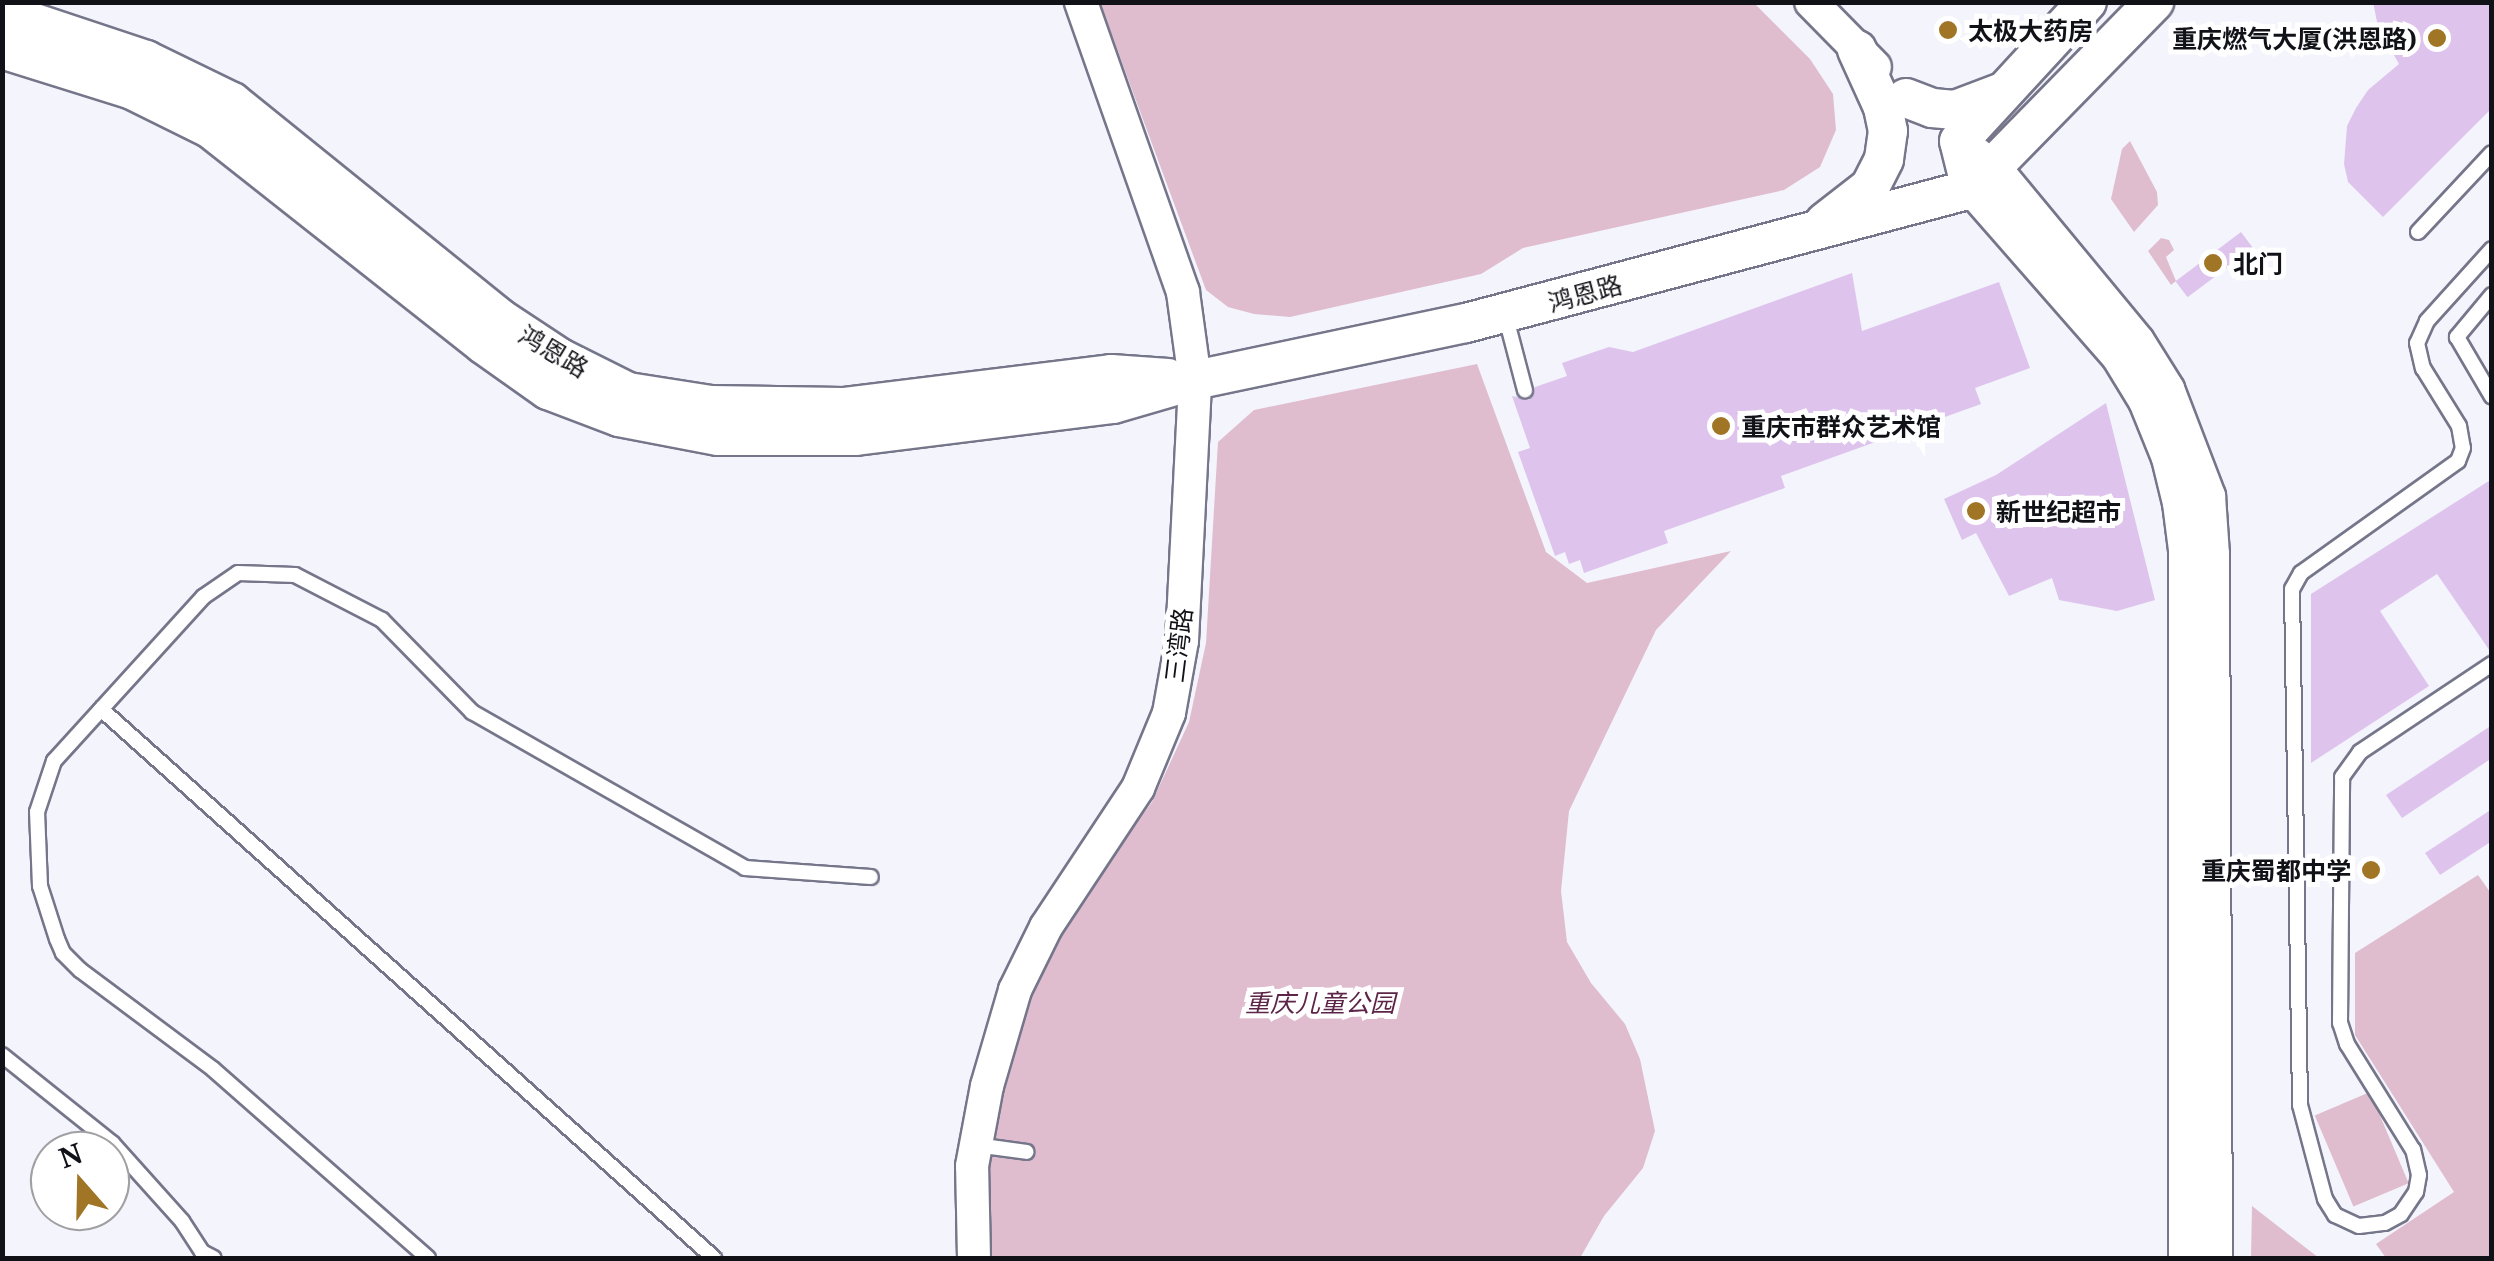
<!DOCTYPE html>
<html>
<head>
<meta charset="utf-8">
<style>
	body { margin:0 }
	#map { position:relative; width:2494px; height:1261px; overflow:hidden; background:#f3f4fc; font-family:"Noto Serif","Noto Sans SC",serif }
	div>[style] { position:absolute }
	.green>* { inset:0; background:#dfbdcf; transform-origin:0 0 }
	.building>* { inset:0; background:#dec4ed; transform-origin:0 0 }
	.roads { filter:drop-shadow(2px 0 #75768a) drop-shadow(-2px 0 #75768a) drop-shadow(0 2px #75768a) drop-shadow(0 -2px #75768a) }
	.service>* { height:14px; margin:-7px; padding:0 7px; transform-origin:7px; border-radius:7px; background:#fff }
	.tertiary>* { height:32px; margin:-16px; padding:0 16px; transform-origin:16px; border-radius:16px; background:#fff }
	.secondary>* { height:38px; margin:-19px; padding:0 19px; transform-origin:19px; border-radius:19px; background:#fff }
	.dots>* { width:28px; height:28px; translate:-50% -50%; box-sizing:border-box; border:5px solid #fff; border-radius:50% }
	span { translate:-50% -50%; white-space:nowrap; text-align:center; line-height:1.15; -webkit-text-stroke:10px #fff; paint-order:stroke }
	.poi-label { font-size:25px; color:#111118; font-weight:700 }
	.left { translate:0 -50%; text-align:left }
	.right { translate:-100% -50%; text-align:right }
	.street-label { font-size:25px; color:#111118 }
	.park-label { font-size:25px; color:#5c2548; font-style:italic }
	.frame { position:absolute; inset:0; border:5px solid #111118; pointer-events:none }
	.north { position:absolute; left:30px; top:1131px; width:100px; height:100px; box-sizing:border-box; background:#fff; border:2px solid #a0a0a3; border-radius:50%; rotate:340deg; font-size:28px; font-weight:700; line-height:40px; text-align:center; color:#111118 }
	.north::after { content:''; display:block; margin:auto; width:35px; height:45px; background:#a07525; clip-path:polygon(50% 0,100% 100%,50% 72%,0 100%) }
</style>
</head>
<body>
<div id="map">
	<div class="green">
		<div style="clip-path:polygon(1100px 3px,1754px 3px,1810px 59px,1833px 94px,1836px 130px,1820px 167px,1784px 190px,1523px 248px,1481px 274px,1290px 317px,1254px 314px,1228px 307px,1206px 290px)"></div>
		<div style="clip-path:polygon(2130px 141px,2157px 192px,2158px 205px,2134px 232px,2111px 199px,2122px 149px)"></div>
		<div style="clip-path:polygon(2161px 238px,2169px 240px,2174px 250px,2166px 257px,2176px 281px,2171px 285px,2148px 251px)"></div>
		<div style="clip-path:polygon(1477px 364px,1546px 552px,1587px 583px,1731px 551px,1656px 630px,1569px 811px,1561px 891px,1567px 942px,1591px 983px,1625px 1024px,1640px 1059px,1655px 1131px,1643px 1168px,1604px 1216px,1580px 1258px,987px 1258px,983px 1168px,1023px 994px,1055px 932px,1152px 802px,1189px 722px,1206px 643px,1218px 442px,1254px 410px)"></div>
		<div style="clip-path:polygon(2478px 875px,2492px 895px,2491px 1258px,2386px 1258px,2376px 1244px,2454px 1192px,2355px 1035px,2355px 953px)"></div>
		<div style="left:2370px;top:1092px;width:99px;height:60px;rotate:67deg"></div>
		<div style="clip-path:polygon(2252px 1206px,2319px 1258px,2251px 1258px)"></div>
	</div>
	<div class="building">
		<div style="clip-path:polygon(2373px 2px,2487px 2px,2492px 10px,2492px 108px,2383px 217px,2348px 182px,2344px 164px,2347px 126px,2356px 108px,2368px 90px,2399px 64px,2378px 27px)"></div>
		<div style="left:2241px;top:232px;width:20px;height:82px;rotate:53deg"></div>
		<div style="clip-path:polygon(1852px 273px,1862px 331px,1999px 282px,2030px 368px,1975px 388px,1981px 404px,1781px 476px,1785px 488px,1664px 531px,1668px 543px,1584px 573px,1580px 560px,1569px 564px,1565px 552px,1555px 556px,1518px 452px,1530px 448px,1512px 396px,1529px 400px,1535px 387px,1567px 376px,1562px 363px,1609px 347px,1633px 352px)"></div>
		<div style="clip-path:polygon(2106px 403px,2155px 600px,2117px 611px,2059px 600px,2052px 578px,2009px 596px,1976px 533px,1962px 540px,1944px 499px,1996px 475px)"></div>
		<div style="clip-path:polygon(2492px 479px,2492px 654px,2437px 574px,2380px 611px,2429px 686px,2311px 763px,2311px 594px)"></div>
		<div style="clip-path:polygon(2492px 725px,2492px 758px,2402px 818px,2386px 795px)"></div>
		<div style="clip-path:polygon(2492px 809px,2492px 841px,2440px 875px,2425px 853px)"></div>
	</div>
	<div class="roads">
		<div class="service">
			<div style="left:2418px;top:232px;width:108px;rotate:-46.9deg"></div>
			<div style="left:2492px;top:249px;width:97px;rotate:132.1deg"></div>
			<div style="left:2427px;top:321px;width:24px;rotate:114deg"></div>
			<div style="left:2417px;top:343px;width:26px;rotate:77deg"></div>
			<div style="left:2423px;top:368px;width:68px;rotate:58.2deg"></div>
			<div style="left:2459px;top:426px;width:22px;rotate:80deg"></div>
			<div style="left:2463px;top:448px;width:14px;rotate:111deg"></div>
			<div style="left:2458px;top:461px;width:193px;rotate:144.5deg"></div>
			<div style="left:2301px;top:573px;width:18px;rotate:119deg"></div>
			<div style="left:2292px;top:589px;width:516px;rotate:89.11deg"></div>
			<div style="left:2300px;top:1105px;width:97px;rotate:75.1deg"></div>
			<div style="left:2325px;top:1199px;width:19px;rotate:58deg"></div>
			<div style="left:2335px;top:1215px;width:26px;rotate:25deg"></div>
			<div style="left:2359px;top:1226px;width:26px;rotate:-7deg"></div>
			<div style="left:2385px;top:1223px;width:18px;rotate:-29deg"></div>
			<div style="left:2401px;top:1214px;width:27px;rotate:-56deg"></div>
			<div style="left:2416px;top:1192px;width:17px;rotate:-80deg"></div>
			<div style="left:2419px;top:1175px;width:26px;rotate:-103deg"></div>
			<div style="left:2413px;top:1150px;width:125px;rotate:-121.9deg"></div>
			<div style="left:2347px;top:1044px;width:22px;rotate:-108deg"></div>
			<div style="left:2340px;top:1023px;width:246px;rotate:-89.5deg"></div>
			<div style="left:2342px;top:777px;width:31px;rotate:-54deg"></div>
			<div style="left:2360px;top:752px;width:159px;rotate:-33.7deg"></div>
			<div style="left:2492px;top:295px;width:55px;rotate:129.8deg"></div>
			<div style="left:2457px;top:337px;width:69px;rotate:59.7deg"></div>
			<div style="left:1505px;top:314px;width:79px;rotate:75.3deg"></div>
			<div style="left:101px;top:709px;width:823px;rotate:41.85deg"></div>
			<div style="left:2px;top:1055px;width:141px;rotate:38.7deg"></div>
			<div style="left:112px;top:1143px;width:105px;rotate:48.1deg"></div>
			<div style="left:182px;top:1221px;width:37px;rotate:57deg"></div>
			<div style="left:202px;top:1252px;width:13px;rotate:27deg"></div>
			<div style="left:976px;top:1145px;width:51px;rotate:7.8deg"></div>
			<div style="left:428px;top:1258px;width:286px;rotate:-138.7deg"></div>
			<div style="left:213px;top:1069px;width:166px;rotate:-143.3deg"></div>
			<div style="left:80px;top:970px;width:24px;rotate:-135deg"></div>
			<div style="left:63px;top:953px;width:15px;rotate:-113deg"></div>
			<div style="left:57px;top:939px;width:56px;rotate:-107.8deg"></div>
			<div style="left:40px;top:886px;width:74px;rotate:-92.3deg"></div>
			<div style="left:37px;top:812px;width:54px;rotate:-71.6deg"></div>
			<div style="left:54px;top:761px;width:222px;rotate:-47.7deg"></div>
			<div style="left:203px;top:597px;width:42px;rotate:-34.4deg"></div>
			<div style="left:238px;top:573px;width:57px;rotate:2deg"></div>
			<div style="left:295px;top:575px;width:98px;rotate:27.3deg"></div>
			<div style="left:382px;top:620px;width:129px;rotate:45.6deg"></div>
			<div style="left:472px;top:712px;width:314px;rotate:29.7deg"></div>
			<div style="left:745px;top:868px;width:126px;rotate:4.1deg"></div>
		</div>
		<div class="tertiary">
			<div style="left:1811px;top:2px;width:91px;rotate:45.4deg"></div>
			<div style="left:1973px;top:151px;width:28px;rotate:38deg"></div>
			<div style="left:1995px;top:168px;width:224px;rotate:50.4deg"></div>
			<div style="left:2138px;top:341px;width:57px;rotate:58deg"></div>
			<div style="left:2168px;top:389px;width:115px;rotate:69deg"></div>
			<div style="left:2209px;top:496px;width:58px;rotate:86.1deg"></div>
			<div style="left:2213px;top:554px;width:704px;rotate:89.76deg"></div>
			<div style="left:1971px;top:189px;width:223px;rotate:48.8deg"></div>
			<div style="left:2118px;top:357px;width:52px;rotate:58.5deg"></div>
			<div style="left:2145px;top:401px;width:61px;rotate:68deg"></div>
			<div style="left:2168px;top:458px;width:46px;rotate:76.3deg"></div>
			<div style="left:2179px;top:503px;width:47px;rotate:82.7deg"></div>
			<div style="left:2185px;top:550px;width:708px;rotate:90deg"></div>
			<div style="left:974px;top:1258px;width:92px;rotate:-91.2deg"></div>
			<div style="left:972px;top:1166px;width:81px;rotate:-79.4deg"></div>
			<div style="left:987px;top:1086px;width:100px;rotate:-73.7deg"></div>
			<div style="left:1015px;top:990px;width:70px;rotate:-63.8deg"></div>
			<div style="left:1046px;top:927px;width:167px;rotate:-56.5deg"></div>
			<div style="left:1138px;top:788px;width:81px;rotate:-67.5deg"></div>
			<div style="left:1169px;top:713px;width:73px;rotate:-79.8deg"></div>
			<div style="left:1182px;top:641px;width:261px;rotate:-87.1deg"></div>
			<div style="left:1195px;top:380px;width:89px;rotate:-97.8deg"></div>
			<div style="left:1183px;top:292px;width:307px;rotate:-109.4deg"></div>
		</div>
		<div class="secondary">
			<div style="left:2px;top:12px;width:152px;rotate:18.4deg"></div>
			<div style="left:146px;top:60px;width:96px;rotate:26deg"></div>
			<div style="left:232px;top:102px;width:342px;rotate:38.9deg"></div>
			<div style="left:498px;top:317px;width:74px;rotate:33.5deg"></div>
			<div style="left:560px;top:358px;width:76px;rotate:26.6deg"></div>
			<div style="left:628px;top:392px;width:84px;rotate:8.9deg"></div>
			<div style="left:711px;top:405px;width:132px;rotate:0.9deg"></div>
			<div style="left:843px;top:407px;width:270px;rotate:-7deg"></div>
			<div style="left:1111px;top:374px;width:57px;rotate:4deg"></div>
			<div style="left:2px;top:49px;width:134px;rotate:17.4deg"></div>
			<div style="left:130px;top:89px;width:90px;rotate:26.3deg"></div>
			<div style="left:211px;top:129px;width:347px;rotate:38.3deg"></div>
			<div style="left:483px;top:344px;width:80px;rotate:35.3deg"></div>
			<div style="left:548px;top:390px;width:76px;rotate:20.8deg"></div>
			<div style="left:619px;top:417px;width:101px;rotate:10.9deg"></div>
			<div style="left:718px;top:436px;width:138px"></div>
			<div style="left:856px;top:436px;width:259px;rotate:-7.1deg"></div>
			<div style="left:1113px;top:404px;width:85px;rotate:-16.3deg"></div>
			<div style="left:1195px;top:380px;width:277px;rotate:-11.9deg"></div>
			<div style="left:1466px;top:323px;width:522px;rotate:-14.86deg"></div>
			<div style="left:1971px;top:189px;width:262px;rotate:-45.6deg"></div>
			<div style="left:1906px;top:98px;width:28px;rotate:21deg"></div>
			<div style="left:1932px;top:108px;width:23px;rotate:5deg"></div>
			<div style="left:1955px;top:110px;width:48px;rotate:-20.7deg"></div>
			<div style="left:1971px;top:189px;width:49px;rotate:-104deg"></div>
			<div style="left:1959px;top:141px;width:189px;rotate:-47.4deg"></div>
			<div style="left:1825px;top:222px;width:57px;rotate:-37.9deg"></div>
			<div style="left:1870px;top:187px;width:31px;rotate:-63deg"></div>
			<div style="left:1884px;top:159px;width:28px;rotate:-82deg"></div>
			<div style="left:1888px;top:131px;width:25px;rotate:-102deg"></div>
			<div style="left:1883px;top:107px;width:63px;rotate:-114.5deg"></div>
		</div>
	</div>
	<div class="dots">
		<div style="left:1948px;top:30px;background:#a07525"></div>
		<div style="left:2437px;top:38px;background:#a07525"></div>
		<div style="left:2213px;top:263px;background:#a07525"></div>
		<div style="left:1721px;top:426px;background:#a07525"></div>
		<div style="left:1976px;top:511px;background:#a07525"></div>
		<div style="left:2371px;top:870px;background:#a07525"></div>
	</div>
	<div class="poi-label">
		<span class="left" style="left:1968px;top:30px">太极大药房</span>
		<span class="right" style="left:2417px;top:38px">重庆燃气大厦(洪恩路)</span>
		<span class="left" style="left:2233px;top:263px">北门</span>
		<span class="left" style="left:1741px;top:426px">重庆市群众艺术馆</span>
		<span class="left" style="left:1996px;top:511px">新世纪超市</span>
		<span class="right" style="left:2351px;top:870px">重庆蜀都中学</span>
	</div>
	<div class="street-label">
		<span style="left:1585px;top:293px;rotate:-15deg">鸿恩路</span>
		<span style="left:554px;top:351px;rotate:31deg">鸿恩路</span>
		<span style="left:1178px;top:645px;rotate:-83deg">三湾路</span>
	</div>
	<div class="park-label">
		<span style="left:1320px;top:1002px">重庆儿童公园</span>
	</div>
	<div class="frame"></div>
	<div class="north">N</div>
</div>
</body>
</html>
